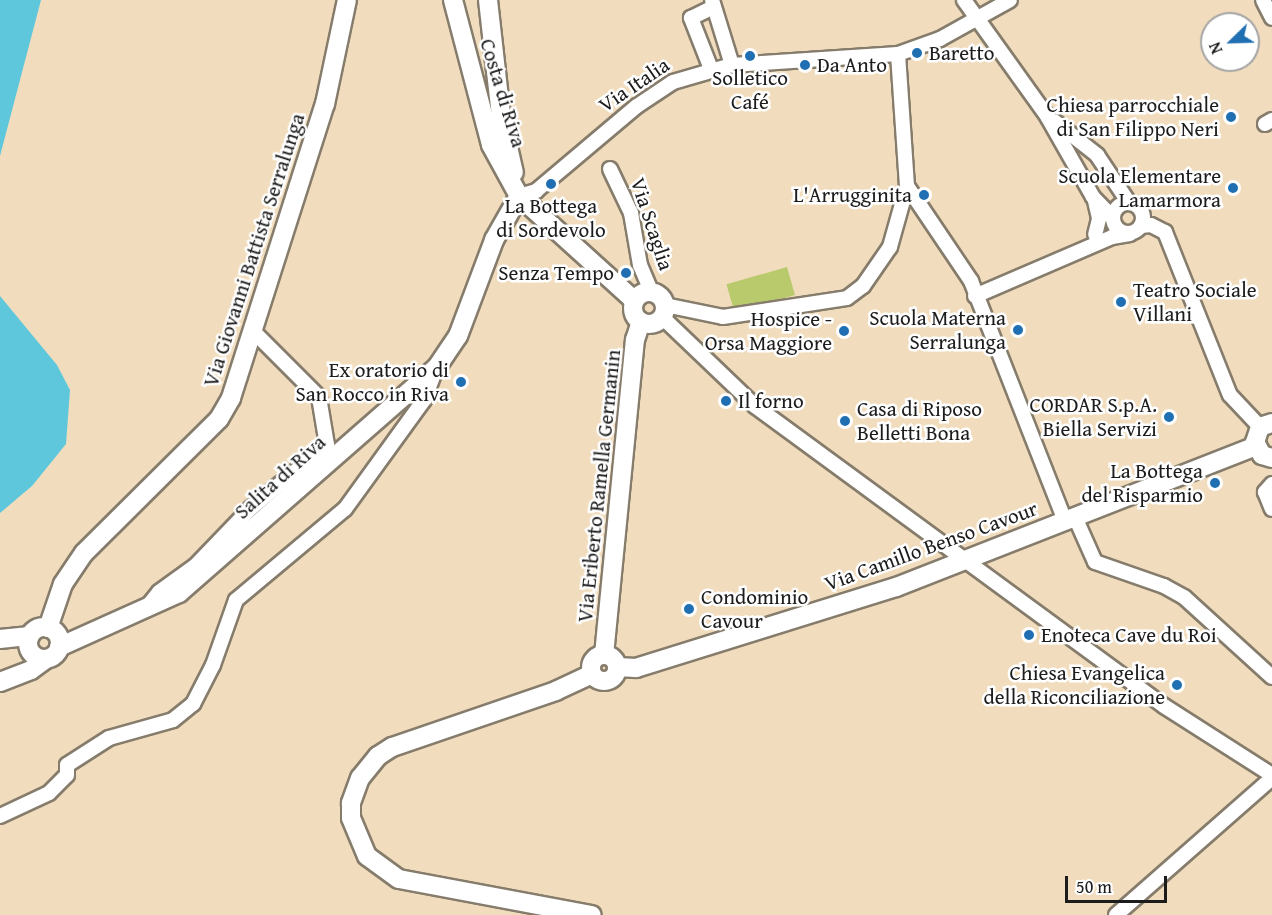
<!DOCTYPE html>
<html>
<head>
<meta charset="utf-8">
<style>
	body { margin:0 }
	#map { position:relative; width:1272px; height:915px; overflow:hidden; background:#f1ddbd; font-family:"Gentium Book Plus",serif }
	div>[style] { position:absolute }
	.green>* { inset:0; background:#b9ca6d; transform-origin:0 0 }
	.water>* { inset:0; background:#5fc7db }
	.roads { filter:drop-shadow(2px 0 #867c6c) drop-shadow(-2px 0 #867c6c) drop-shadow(0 2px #867c6c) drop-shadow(0 -2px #867c6c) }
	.street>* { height:14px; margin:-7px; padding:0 7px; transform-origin:7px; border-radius:7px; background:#fff }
	.street>.ring { margin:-7px; padding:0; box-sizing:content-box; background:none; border:14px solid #fff; border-radius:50% }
	.secondary>* { height:18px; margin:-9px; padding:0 9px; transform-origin:9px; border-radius:9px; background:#fff }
	.secondary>.ring { margin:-9px; padding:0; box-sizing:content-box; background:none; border:18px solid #fff; border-radius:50% }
	.dots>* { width:16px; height:16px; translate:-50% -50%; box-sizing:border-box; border:3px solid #fff; border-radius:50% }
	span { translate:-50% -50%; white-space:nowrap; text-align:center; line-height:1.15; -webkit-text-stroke:5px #fff; paint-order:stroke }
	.poi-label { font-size:21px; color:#1c1c1c }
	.left { translate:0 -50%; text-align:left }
	.right { translate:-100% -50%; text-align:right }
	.street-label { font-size:21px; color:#1c1c1c }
	.north { position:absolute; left:1200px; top:12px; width:60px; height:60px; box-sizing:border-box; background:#fff; border:2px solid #a4a4a4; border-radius:50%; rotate:247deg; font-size:16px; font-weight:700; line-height:24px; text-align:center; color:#1c1c1c }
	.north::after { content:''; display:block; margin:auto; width:21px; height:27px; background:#1f6fb2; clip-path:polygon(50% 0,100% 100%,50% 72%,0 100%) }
	.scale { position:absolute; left:1065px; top:876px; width:102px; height:27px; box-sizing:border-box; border:3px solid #1c1c1c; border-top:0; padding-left:8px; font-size:18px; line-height:21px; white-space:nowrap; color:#1c1c1c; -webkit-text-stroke:4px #fff; paint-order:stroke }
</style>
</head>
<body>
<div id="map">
	<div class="green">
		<div style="left:787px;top:267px;width:29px;height:63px;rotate:74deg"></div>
	</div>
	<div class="water">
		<div style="clip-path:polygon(0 0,41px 0,0 156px)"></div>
		<div style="clip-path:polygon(0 296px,57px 365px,70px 390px,66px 444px,32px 486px,0 513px)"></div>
	</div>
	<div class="roads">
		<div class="street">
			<div style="left:712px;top:0;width:68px;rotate:72.9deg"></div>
			<div style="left:964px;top:0;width:143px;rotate:54.4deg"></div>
			<div style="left:1047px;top:116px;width:93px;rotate:60.4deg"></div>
			<div style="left:1093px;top:197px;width:28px;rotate:46deg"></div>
			<div style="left:1263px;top:0;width:20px;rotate:63deg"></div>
			<div style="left:898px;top:54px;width:132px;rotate:86.1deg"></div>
			<div style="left:907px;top:186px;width:115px;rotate:56deg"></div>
			<div style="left:971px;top:281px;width:258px;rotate:68.6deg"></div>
			<div style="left:711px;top:69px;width:55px;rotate:-111.4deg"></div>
			<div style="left:691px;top:18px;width:25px;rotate:-26deg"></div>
			<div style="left:1054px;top:121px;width:55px;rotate:38.3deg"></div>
			<div style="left:1097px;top:155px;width:58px;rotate:56.3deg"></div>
			<div style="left:1265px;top:124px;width:8px;rotate:-30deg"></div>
			<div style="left:610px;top:169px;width:49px;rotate:64.5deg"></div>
			<div style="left:631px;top:213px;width:53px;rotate:80.2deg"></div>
			<div style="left:640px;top:265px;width:30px;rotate:67deg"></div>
			<div style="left:519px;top:196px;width:18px;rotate:-16deg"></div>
			<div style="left:536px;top:191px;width:132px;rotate:-40.1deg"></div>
			<div style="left:637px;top:106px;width:43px;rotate:-33.7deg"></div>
			<div style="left:673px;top:82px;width:61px;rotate:-16.1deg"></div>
			<div style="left:732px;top:65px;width:166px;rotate:-3.8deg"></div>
			<div style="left:898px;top:54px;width:45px;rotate:-19.7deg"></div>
			<div style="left:940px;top:39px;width:80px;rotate:-29.1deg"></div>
			<div style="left:1095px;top:201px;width:18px;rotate:77deg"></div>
			<div style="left:1099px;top:219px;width:16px;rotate:104deg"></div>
			<div class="ring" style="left:1113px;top:203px;width:16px;height:16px"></div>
			<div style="left:1141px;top:226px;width:10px;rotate:-6deg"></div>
			<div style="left:1151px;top:225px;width:16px;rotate:27deg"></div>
			<div style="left:1165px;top:232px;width:175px;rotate:68.3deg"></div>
			<div style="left:1230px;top:395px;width:44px;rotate:46.8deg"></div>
			<div style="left:975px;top:296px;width:149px;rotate:-23.3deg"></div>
			<div style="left:1112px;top:237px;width:18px;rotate:-9deg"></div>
			<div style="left:665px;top:305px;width:59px;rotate:11.7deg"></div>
			<div style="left:723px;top:317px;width:125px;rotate:-8.7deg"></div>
			<div style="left:847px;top:298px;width:20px;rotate:-37deg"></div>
			<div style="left:863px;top:286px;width:47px;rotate:-55.3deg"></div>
			<div style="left:890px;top:247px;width:63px;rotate:-74.4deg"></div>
			<div style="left:662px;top:317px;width:129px;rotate:43.7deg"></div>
			<div style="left:755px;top:406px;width:507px;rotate:36.26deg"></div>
			<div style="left:1164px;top:706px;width:128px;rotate:32.6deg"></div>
			<div style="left:1272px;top:484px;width:11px;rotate:131deg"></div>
			<div style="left:1265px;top:492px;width:18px;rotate:68deg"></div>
			<div style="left:1075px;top:517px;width:49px;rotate:66deg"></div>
			<div style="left:1095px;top:562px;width:73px;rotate:19.2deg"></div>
			<div style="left:1164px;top:586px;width:23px;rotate:29deg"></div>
			<div style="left:1184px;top:597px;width:119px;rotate:42.3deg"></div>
			<div style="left:147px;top:607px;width:19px;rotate:-51deg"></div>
			<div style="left:159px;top:592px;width:44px;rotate:-35.8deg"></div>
			<div style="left:195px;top:566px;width:81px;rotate:-46deg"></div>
			<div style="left:251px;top:508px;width:99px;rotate:-39.7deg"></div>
			<div style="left:327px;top:445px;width:49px;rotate:-99.5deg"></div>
			<div style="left:319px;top:397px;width:93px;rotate:-135deg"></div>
			<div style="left:0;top:816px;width:54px;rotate:-25.1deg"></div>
			<div style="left:49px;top:793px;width:25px;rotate:-45deg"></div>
			<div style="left:67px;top:775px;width:10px;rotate:-90deg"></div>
			<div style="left:67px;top:765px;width:50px;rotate:-32.7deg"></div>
			<div style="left:109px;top:738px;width:66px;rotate:-15.7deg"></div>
			<div style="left:173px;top:720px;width:26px;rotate:-39deg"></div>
			<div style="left:193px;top:704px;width:44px;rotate:-62.9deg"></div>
			<div style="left:213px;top:665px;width:69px;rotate:-70.5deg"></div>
			<div style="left:236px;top:600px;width:142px;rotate:-39.9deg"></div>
			<div style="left:345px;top:509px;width:135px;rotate:-54.1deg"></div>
			<div style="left:424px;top:400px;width:33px;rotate:-69deg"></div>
			<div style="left:1116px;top:915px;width:208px;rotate:-41.3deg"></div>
		</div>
		<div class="secondary">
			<div style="left:453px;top:0;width:150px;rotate:75.3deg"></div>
			<div style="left:491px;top:145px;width:58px;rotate:61.2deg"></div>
			<div style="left:519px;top:196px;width:156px;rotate:42.2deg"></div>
			<div style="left:488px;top:0;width:117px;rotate:83.6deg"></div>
			<div style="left:501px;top:116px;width:58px;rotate:77.2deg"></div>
			<div class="ring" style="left:633px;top:292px;width:14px;height:14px"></div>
			<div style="left:1272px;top:423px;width:13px;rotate:162deg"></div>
			<div style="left:1260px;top:427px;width:16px;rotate:108deg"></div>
			<div style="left:1255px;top:442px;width:15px;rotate:62deg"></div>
			<div style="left:1262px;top:455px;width:10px;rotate:17deg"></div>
			<div class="ring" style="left:28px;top:627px;width:14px;height:14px"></div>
			<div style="left:48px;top:628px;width:46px;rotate:-71.2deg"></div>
			<div style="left:63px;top:584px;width:37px;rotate:-56deg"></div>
			<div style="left:84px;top:553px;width:190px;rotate:-44.8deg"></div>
			<div style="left:219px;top:419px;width:24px;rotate:-60deg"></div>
			<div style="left:231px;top:398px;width:309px;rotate:-72.3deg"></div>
			<div style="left:325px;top:104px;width:106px;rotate:-78.1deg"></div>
			<div style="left:0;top:639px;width:30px;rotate:-6deg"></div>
			<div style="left:59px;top:647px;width:132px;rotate:-24.2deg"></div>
			<div style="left:179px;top:593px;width:343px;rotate:-41.2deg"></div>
			<div style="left:437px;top:367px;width:37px;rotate:-56deg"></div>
			<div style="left:458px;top:336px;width:103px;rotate:-69.4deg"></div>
			<div style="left:494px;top:240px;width:51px;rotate:-60.4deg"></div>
			<div class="ring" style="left:591px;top:655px;width:8px;height:8px"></div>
			<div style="left:604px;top:655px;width:317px;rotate:-84.4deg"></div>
			<div style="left:635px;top:340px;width:19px;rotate:-72deg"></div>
			<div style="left:617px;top:667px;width:19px;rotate:3deg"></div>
			<div style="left:636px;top:668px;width:272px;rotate:-17.3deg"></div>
			<div style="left:896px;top:587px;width:387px;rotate:-21.4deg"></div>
			<div style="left:592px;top:674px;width:40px;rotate:155deg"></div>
			<div style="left:556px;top:691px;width:173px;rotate:161.1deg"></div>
			<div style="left:392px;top:747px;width:17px;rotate:147deg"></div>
			<div style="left:378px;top:756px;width:28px;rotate:129deg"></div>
			<div style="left:360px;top:778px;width:27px;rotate:110deg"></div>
			<div style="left:351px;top:803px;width:15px;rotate:90deg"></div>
			<div style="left:351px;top:818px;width:41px;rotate:67.2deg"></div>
			<div style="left:367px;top:856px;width:39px;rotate:36deg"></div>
			<div style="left:399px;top:879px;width:196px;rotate:10.6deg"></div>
			<div style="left:0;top:682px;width:33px;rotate:-21deg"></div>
			<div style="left:31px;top:670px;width:19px;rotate:-36deg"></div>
		</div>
	</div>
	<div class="dots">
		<div style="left:917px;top:53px;background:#1f6fb2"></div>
		<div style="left:750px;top:56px;background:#1f6fb2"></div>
		<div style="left:805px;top:65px;background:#1f6fb2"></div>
		<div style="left:1231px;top:117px;background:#1f6fb2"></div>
		<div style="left:551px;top:184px;background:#1f6fb2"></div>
		<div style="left:1233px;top:188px;background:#1f6fb2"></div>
		<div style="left:924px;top:195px;background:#1f6fb2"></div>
		<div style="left:626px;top:273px;background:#1f6fb2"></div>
		<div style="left:1121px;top:302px;background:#1f6fb2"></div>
		<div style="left:1018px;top:330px;background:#1f6fb2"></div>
		<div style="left:844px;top:331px;background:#1f6fb2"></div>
		<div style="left:461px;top:382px;background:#1f6fb2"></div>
		<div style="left:726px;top:401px;background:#1f6fb2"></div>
		<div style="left:1169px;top:417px;background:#1f6fb2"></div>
		<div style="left:845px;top:421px;background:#1f6fb2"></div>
		<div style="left:1215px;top:483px;background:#1f6fb2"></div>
		<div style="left:689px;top:609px;background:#1f6fb2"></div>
		<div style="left:1029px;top:635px;background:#1f6fb2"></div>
		<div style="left:1177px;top:685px;background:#1f6fb2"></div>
	</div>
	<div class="poi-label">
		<span class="left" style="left:929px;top:53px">Baretto</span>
		<span class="left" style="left:817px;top:65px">Da Anto</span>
		<span style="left:750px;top:90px">Solletico<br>Café</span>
		<span class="right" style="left:1219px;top:117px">Chiesa parrocchiale<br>di San Filippo Neri</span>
		<span class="right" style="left:1221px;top:188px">Scuola Elementare<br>Lamarmora</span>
		<span class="right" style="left:912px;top:195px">L'Arrugginita</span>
		<span style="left:551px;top:218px">La Bottega<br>di Sordevolo</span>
		<span class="right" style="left:614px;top:273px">Senza Tempo</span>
		<span class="left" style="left:1133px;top:302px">Teatro Sociale<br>Villani</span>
		<span class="right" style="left:1006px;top:330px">Scuola Materna<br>Serralunga</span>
		<span class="right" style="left:832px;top:331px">Hospice -<br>Orsa Maggiore</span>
		<span class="right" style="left:449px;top:382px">Ex oratorio di<br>San Rocco in Riva</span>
		<span class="left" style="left:738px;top:401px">Il forno</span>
		<span class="right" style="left:1157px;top:417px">CORDAR S.p.A.<br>Biella Servizi</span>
		<span class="left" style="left:857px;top:421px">Casa di Riposo<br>Belletti Bona</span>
		<span class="right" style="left:1203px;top:483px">La Bottega<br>del Risparmio</span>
		<span class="left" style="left:701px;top:609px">Condominio<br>Cavour</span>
		<span class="left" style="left:1041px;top:635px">Enoteca Cave du Roi</span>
		<span class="right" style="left:1165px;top:685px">Chiesa Evangelica<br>della Riconciliazione</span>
	</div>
	<div class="street-label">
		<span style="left:634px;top:85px;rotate:-34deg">Via Italia</span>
		<span style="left:503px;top:93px;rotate:73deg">Costa di Riva</span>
		<span style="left:652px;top:224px;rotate:72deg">Via Scaglia</span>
		<span style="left:254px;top:250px;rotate:-72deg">Via Giovanni Battista Serralunga</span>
		<span style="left:280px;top:477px;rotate:-42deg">Salita di Riva</span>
		<span style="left:599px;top:486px;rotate:-84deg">Via Eriberto Ramella Germanin</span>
		<span style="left:931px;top:546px;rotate:-20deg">Via Camillo Benso Cavour</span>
	</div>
	<div class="north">N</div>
	<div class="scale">50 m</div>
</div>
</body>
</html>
